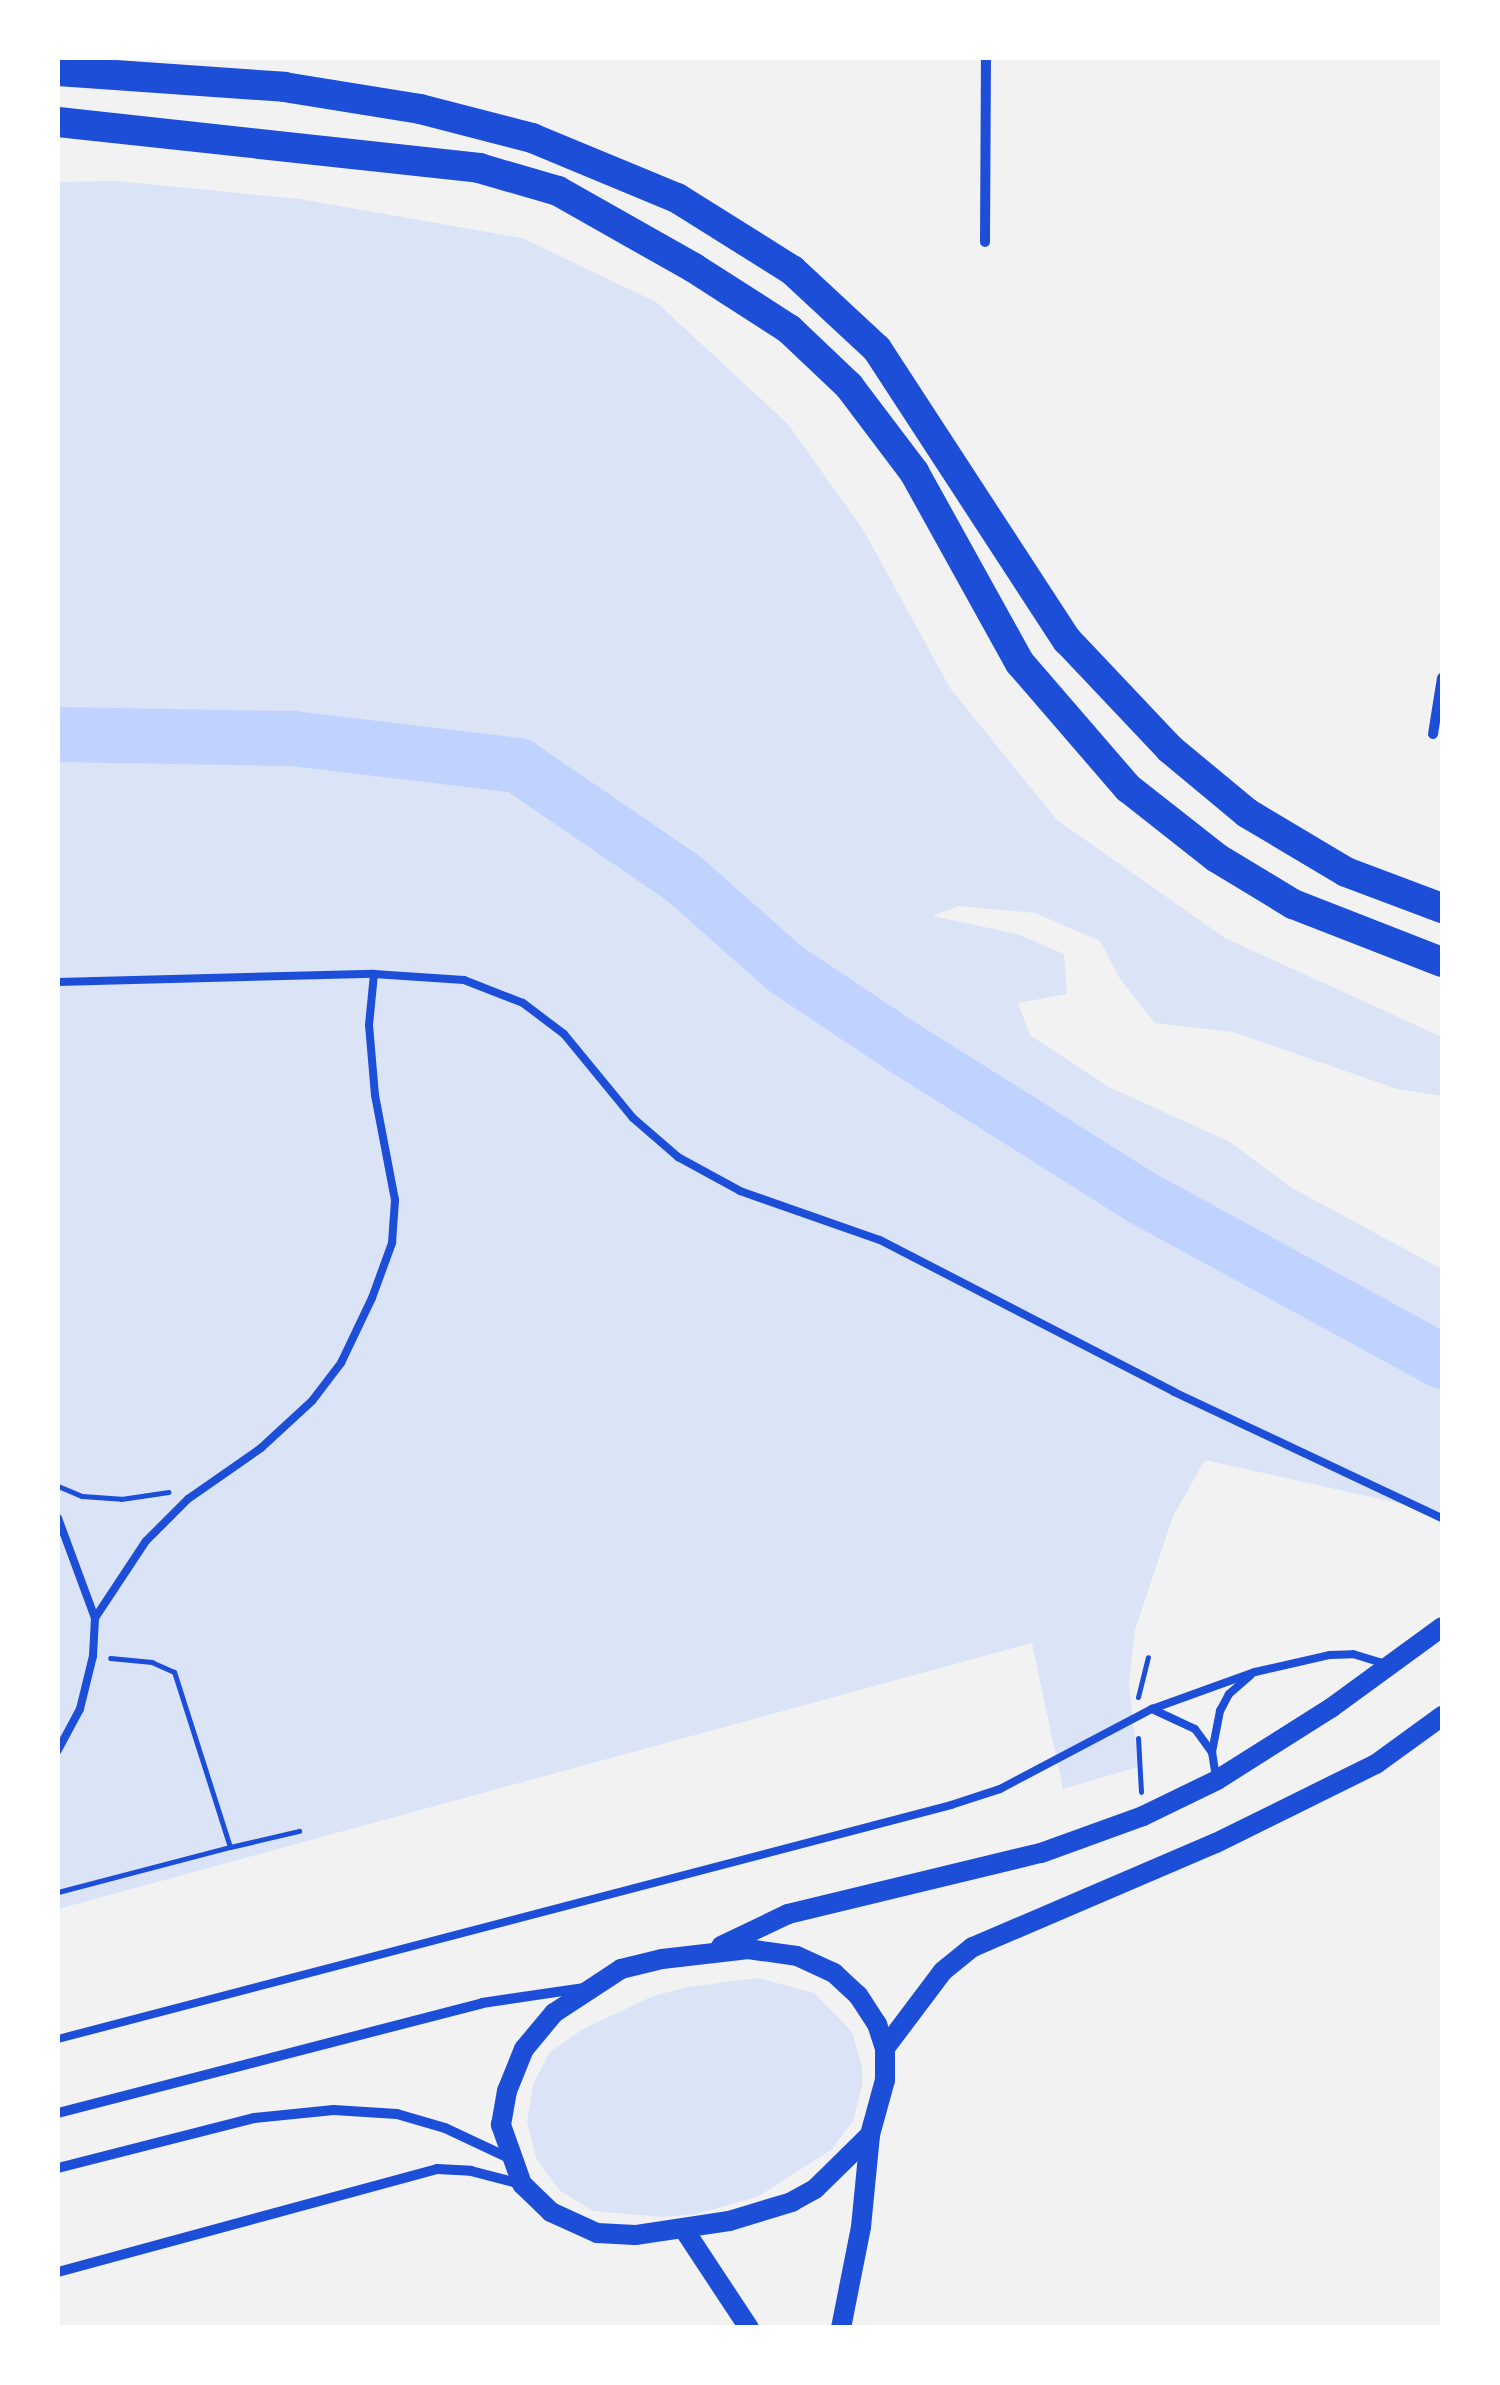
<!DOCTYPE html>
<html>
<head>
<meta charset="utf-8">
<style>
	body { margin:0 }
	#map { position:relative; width:1500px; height:2385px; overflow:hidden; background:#f2f2f2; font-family:"Space Grotesk",sans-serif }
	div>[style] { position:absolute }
	.green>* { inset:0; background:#dbe4f7 }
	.river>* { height:55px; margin:-27.5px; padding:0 27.5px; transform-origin:27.5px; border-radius:27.5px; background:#bfd3fe }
	.path>* { height:5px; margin:-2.5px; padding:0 2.5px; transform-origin:2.5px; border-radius:2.5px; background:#1d4ed8 }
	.service>* { height:8px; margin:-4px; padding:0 4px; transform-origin:4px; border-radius:4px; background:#1d4ed8 }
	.minor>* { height:10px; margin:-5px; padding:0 5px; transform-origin:5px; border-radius:5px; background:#1d4ed8 }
	.secondary>* { height:20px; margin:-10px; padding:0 10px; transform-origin:10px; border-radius:10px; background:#1d4ed8 }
	.motorway>* { height:30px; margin:-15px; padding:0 15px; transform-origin:15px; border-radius:15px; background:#1d4ed8 }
	span { translate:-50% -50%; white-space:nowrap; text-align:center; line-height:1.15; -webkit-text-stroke:10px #fff; paint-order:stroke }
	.frame { position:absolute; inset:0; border:60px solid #fff; pointer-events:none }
</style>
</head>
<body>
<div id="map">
	<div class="green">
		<div style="clip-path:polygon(117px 181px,300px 199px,522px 238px,656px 302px,788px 424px,864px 531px,950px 688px,1057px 820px,1225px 938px,1442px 1037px,1442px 1096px,1397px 1089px,1233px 1032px,1155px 1023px,1120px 979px,1100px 941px,1035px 913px,959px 906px,933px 916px,1017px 934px,1064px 954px,1067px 994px,1018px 1003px,1030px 1035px,1109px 1087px,1230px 1142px,1292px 1188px,1442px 1269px,1442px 1513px,1205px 1460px,1173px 1516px,1135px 1630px,1129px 1684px,1138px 1767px,1063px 1789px,1032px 1643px,58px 1909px,58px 182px)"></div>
		<div style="clip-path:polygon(758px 1978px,814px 1993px,852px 2032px,862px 2067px,862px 2086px,853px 2121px,831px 2150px,759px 2196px,697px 2214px,663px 2217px,593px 2211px,559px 2190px,536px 2158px,527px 2121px,533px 2084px,550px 2052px,583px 2029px,653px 1996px,688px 1987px)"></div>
	</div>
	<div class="river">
		<div style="left:58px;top:734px;width:234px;rotate:1deg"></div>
		<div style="left:292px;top:738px;width:228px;rotate:6.8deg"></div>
		<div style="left:518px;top:765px;width:200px;rotate:34.4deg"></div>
		<div style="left:683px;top:878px;width:137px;rotate:41.5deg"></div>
		<div style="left:786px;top:969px;width:141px;rotate:33.7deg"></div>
		<div style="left:903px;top:1047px;width:281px;rotate:32.2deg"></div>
		<div style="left:1141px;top:1197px;width:343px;rotate:28.6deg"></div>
	</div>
	<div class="path">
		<div style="left:58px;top:1486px;width:26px;rotate:23deg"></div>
		<div style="left:82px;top:1496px;width:39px;rotate:4deg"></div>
		<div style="left:121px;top:1499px;width:48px;rotate:-8.5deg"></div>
		<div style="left:1138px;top:1697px;width:41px;rotate:-76deg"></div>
		<div style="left:1138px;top:1738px;width:54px;rotate:86.8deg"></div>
		<div style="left:230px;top:1847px;width:71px;rotate:-13.1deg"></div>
		<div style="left:58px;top:1892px;width:178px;rotate:-14.7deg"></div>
		<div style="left:230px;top:1847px;width:184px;rotate:-107.7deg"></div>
		<div style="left:174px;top:1672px;width:24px;rotate:-156deg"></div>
		<div style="left:152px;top:1662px;width:42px;rotate:-174.6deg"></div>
	</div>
	<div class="service">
		<div style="left:58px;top:982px;width:316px;rotate:-1.5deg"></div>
		<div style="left:374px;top:974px;width:90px;rotate:3.8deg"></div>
		<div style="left:464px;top:980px;width:63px;rotate:21.3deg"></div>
		<div style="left:523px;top:1003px;width:51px;rotate:37.1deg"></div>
		<div style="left:564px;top:1034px;width:109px;rotate:50.6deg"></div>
		<div style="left:633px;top:1118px;width:60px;rotate:40.9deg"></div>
		<div style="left:678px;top:1157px;width:71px;rotate:28.7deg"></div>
		<div style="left:740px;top:1191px;width:148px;rotate:19.3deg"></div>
		<div style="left:880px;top:1240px;width:331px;rotate:27.3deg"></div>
		<div style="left:1174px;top:1392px;width:296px;rotate:25.2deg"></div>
		<div style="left:58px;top:1518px;width:107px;rotate:69.7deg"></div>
		<div style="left:95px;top:1618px;width:38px;rotate:93deg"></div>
		<div style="left:93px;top:1656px;width:55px;rotate:103.8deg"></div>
		<div style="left:80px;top:1709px;width:47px;rotate:118.2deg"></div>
		<div style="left:95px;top:1618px;width:92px;rotate:-56.5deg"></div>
		<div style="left:146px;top:1541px;width:59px;rotate:-45deg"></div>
		<div style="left:188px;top:1499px;width:89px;rotate:-34.9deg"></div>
		<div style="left:261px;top:1448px;width:69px;rotate:-42.7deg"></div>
		<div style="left:312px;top:1401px;width:48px;rotate:-52.7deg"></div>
		<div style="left:341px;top:1363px;width:72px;rotate:-64.5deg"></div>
		<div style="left:372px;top:1298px;width:59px;rotate:-70deg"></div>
		<div style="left:392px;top:1243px;width:43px;rotate:-86deg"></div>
		<div style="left:395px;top:1200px;width:107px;rotate:-100.8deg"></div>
		<div style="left:375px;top:1095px;width:70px;rotate:-94.9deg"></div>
		<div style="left:369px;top:1025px;width:51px;rotate:-84.4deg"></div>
		<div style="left:1152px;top:1709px;width:47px;rotate:24.9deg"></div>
		<div style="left:1195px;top:1729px;width:29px;rotate:54deg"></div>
		<div style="left:1212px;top:1752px;width:24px;rotate:81deg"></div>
		<div style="left:1212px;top:1752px;width:42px;rotate:-79deg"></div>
		<div style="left:1220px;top:1711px;width:19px;rotate:-62deg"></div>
		<div style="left:1229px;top:1694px;width:29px;rotate:-41deg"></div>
		<div style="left:58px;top:2039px;width:923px;rotate:-14.68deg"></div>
		<div style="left:951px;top:1805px;width:52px;rotate:-18.1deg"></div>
		<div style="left:1000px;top:1789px;width:172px;rotate:-27.8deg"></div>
		<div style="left:1152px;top:1709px;width:109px;rotate:-19.8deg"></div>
		<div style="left:1255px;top:1672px;width:77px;rotate:-12.8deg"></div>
		<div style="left:1330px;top:1655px;width:23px;rotate:-2deg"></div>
		<div style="left:1353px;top:1654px;width:31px;rotate:17deg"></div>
	</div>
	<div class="minor">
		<div style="left:985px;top:242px;width:184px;rotate:-89.7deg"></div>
		<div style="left:1433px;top:734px;width:57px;rotate:-80.9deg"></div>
		<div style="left:58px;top:2113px;width:438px;rotate:-14.5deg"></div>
		<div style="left:482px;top:2003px;width:102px;rotate:-8.4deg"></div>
		<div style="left:58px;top:2168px;width:202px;rotate:-14.3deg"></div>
		<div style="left:254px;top:2118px;width:80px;rotate:-5.7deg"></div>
		<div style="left:334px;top:2110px;width:63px;rotate:3.6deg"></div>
		<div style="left:397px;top:2114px;width:50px;rotate:16.3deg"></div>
		<div style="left:445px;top:2128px;width:71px;rotate:25.1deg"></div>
		<div style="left:58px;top:2272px;width:393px;rotate:-15.2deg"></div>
		<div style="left:437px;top:2169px;width:34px;rotate:3deg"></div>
		<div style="left:471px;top:2171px;width:52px;rotate:14.6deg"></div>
	</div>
	<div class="secondary">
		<div style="left:721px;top:1946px;width:74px;rotate:-25.5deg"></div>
		<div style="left:788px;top:1914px;width:260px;rotate:-13.6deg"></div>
		<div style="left:1041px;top:1853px;width:109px;rotate:-19.9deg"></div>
		<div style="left:1143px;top:1816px;width:82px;rotate:-25.9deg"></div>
		<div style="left:1217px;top:1780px;width:135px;rotate:-32.3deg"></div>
		<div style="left:1331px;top:1708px;width:137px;rotate:-36.1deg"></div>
		<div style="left:748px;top:1949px;width:49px;rotate:8.1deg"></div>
		<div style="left:797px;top:1956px;width:41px;rotate:24.7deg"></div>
		<div style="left:834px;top:1973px;width:33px;rotate:43deg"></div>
		<div style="left:858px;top:1995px;width:35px;rotate:57deg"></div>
		<div style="left:877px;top:2024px;width:25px;rotate:72deg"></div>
		<div style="left:885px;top:2048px;width:32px;rotate:90deg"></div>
		<div style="left:885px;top:2080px;width:57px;rotate:105.3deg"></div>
		<div style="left:870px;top:2135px;width:77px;rotate:135.5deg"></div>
		<div style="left:815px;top:2189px;width:26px;rotate:151deg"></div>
		<div style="left:792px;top:2202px;width:66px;rotate:163.2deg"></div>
		<div style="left:729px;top:2221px;width:95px;rotate:171.5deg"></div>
		<div style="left:635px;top:2235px;width:38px;rotate:-177deg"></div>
		<div style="left:597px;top:2233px;width:51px;rotate:-155.5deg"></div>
		<div style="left:551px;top:2212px;width:40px;rotate:-136deg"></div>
		<div style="left:522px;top:2184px;width:63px;rotate:-109.6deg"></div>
		<div style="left:501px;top:2125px;width:35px;rotate:-80deg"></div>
		<div style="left:507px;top:2091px;width:45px;rotate:-68deg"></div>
		<div style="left:524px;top:2049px;width:47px;rotate:-50.2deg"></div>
		<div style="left:554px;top:2013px;width:80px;rotate:-33.3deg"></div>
		<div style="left:621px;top:1969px;width:42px;rotate:-13.7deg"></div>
		<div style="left:662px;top:1959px;width:87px;rotate:-6.6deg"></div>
		<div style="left:885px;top:2048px;width:96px;rotate:-53deg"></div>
		<div style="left:943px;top:1971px;width:38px;rotate:-39deg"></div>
		<div style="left:973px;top:1947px;width:264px;rotate:-23.2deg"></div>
		<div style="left:1216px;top:1843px;width:178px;rotate:-26.3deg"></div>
		<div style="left:1376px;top:1764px;width:82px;rotate:-36deg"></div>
		<div style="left:685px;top:2231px;width:116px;rotate:56.6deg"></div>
		<div style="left:841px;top:2328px;width:103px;rotate:-78.8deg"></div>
		<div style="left:861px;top:2227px;width:92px;rotate:-84.4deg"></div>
	</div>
	<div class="motorway">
		<div style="left:58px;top:71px;width:227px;rotate:4deg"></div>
		<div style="left:284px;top:87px;width:138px;rotate:9.2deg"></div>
		<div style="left:420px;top:109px;width:116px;rotate:14.5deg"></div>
		<div style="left:532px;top:138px;width:157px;rotate:22.5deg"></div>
		<div style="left:677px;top:198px;width:136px;rotate:32.1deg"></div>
		<div style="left:792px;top:270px;width:116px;rotate:42.9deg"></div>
		<div style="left:877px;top:349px;width:348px;rotate:56.9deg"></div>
		<div style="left:1067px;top:640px;width:150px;rotate:46.6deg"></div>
		<div style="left:1170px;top:749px;width:100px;rotate:39.7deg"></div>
		<div style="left:1247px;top:813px;width:115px;rotate:30.8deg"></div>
		<div style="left:1346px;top:872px;width:103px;rotate:20.6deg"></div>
		<div style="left:58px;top:122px;width:424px;rotate:6.2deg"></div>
		<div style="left:479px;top:168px;width:82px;rotate:16.2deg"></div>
		<div style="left:558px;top:191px;width:156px;rotate:29.5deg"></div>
		<div style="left:694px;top:268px;width:113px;rotate:32.7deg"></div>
		<div style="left:789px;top:329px;width:83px;rotate:43.5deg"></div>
		<div style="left:849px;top:386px;width:108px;rotate:52.9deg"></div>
		<div style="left:914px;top:472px;width:218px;rotate:61deg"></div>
		<div style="left:1020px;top:663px;width:165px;rotate:49.2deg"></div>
		<div style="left:1128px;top:788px;width:113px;rotate:38.2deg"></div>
		<div style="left:1217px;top:858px;width:89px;rotate:31.2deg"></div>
		<div style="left:1293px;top:904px;width:160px;rotate:21.3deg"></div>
	</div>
	<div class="frame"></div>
</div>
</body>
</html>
